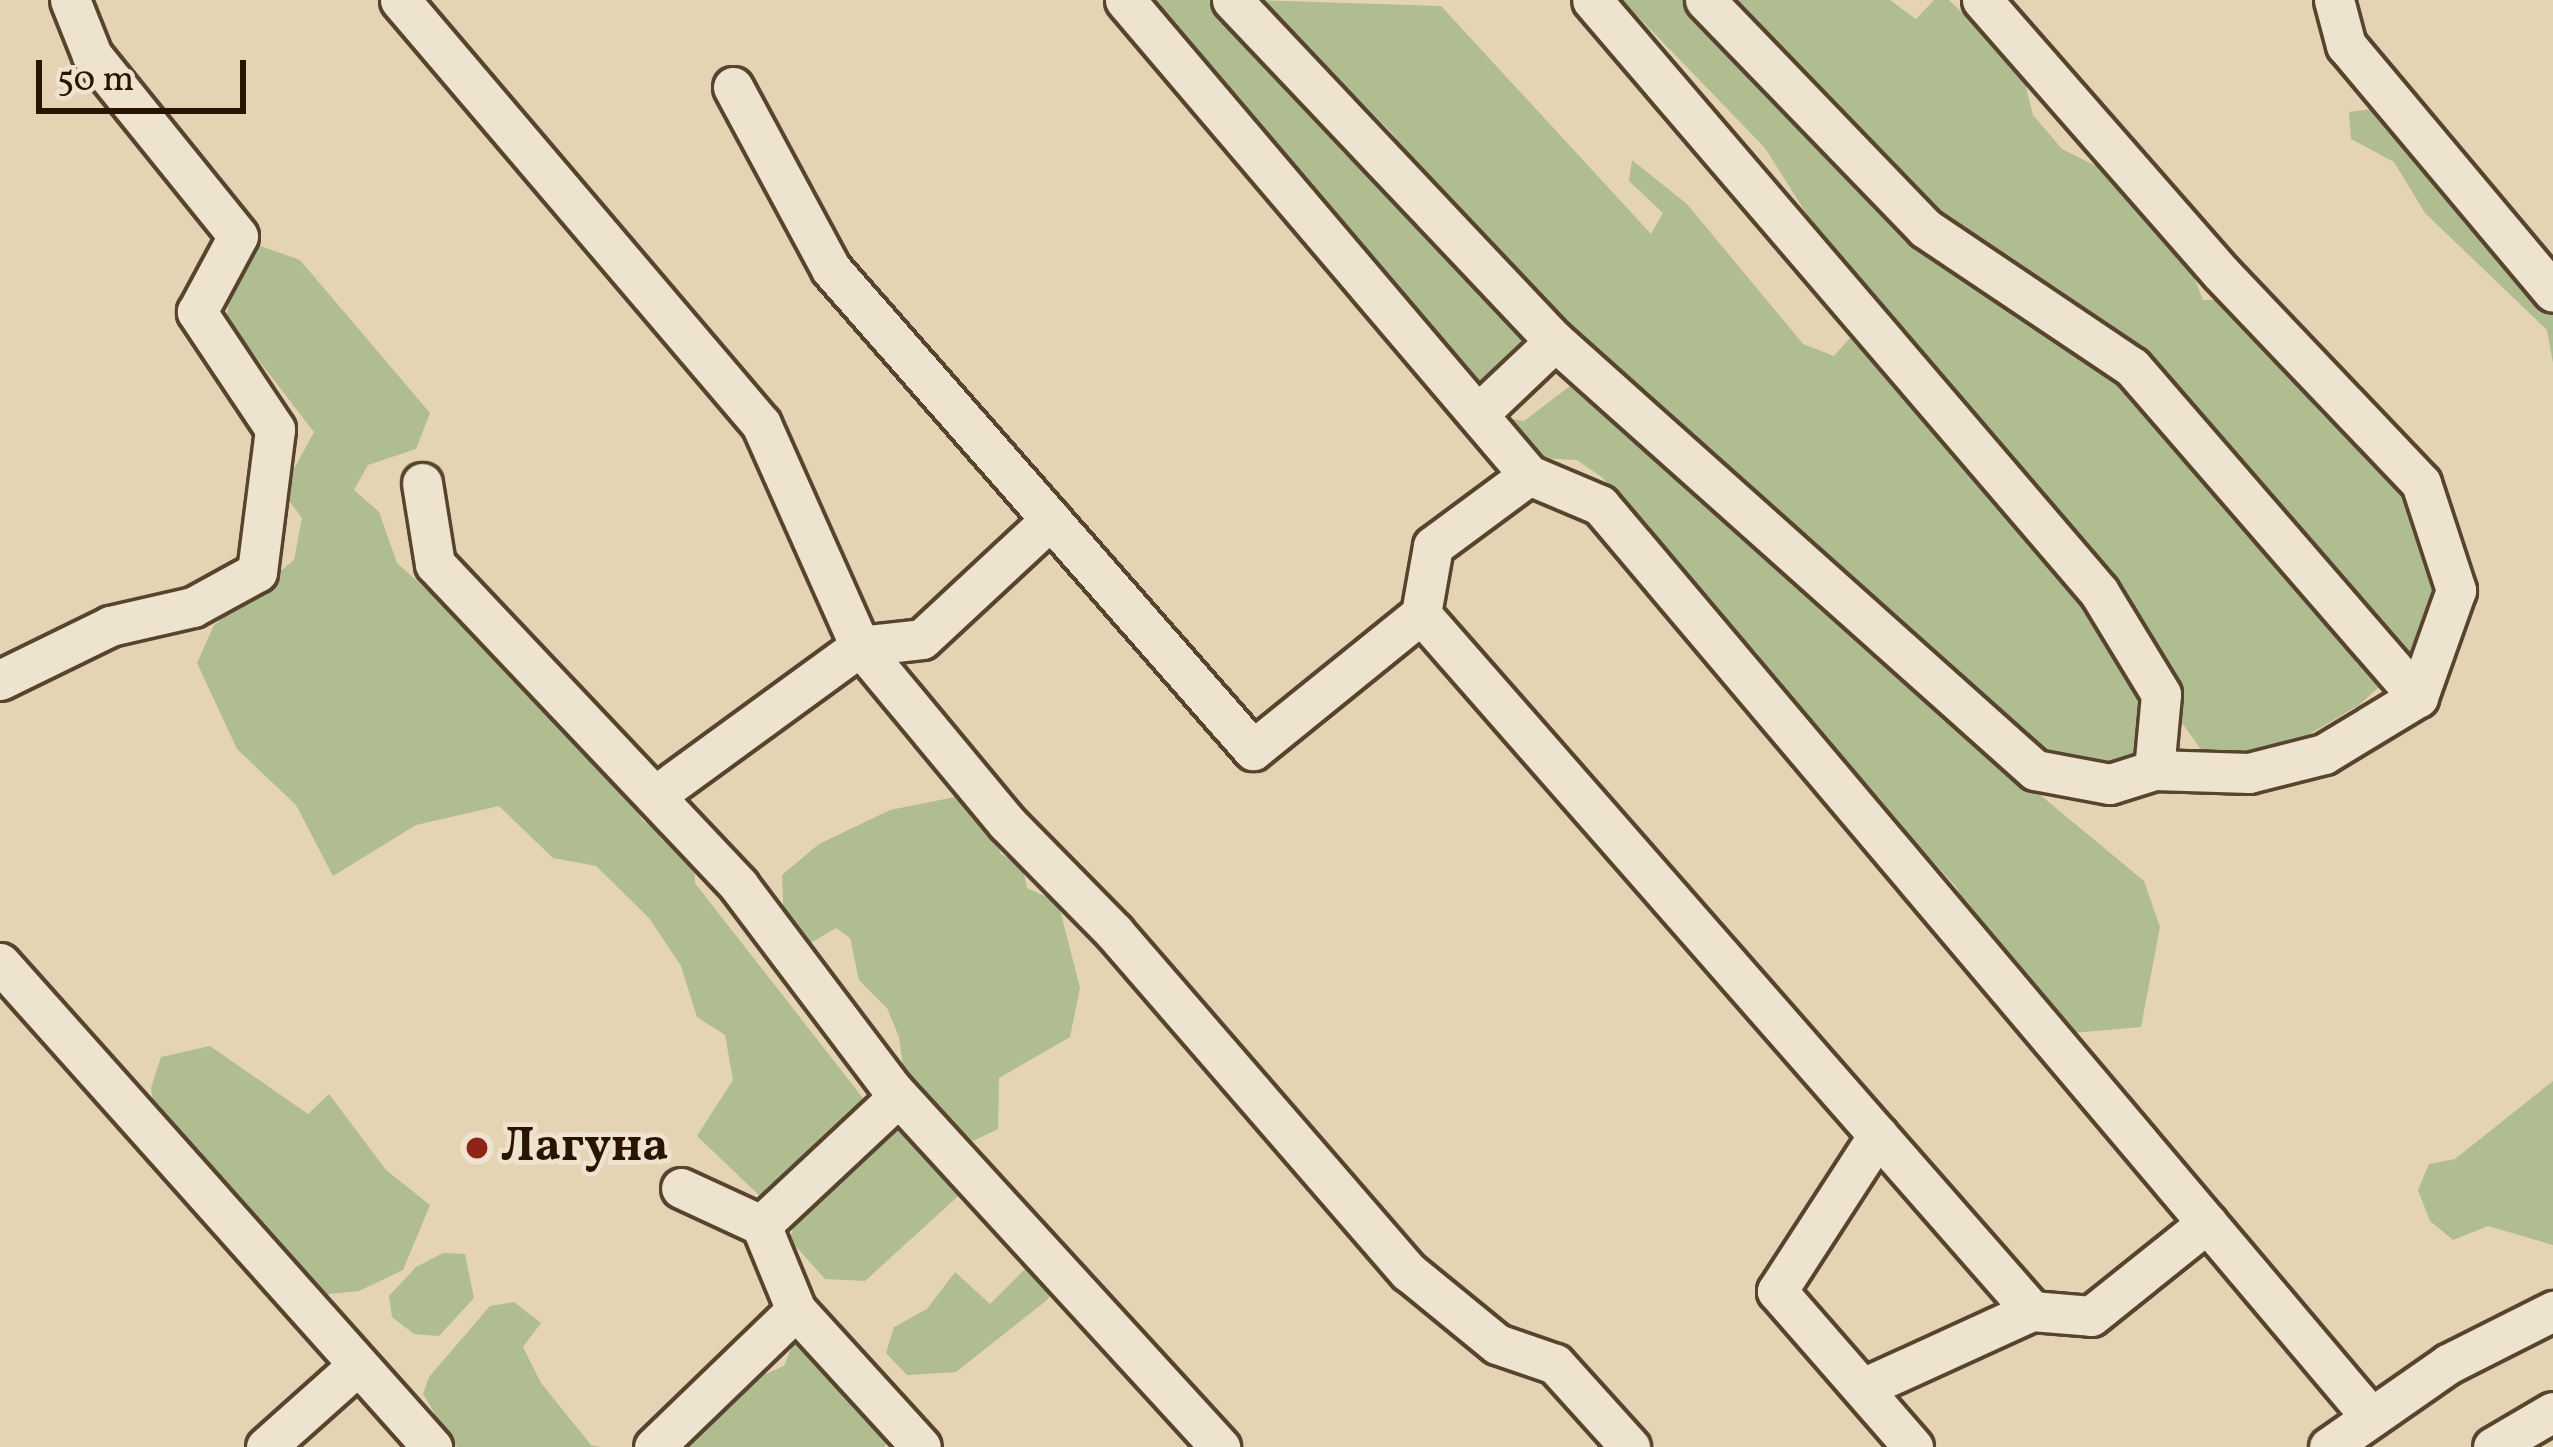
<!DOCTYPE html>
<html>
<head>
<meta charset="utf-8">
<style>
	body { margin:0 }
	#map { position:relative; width:2553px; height:1447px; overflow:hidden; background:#e4d4b4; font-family:Vollkorn,serif }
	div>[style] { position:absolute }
	.green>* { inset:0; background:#b0bd90 }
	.roads { filter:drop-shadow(3px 0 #58442e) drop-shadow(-3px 0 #58442e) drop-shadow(0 3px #58442e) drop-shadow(0 -3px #58442e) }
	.minor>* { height:39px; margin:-19.5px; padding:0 19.5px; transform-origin:19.5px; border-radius:19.5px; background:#ede3ce }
	.dots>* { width:33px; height:33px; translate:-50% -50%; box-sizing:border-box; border:6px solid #ede3ce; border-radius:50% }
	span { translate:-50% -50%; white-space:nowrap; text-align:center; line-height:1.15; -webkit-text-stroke:9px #ede3ce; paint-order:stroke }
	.poi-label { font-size:48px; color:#291402; font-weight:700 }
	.left { translate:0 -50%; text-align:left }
	.scale { position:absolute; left:36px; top:60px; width:210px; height:54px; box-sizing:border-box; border:6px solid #291402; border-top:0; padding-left:15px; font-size:36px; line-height:42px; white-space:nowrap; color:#291402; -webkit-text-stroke:9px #ede3ce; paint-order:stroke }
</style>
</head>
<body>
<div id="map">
	<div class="green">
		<div style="clip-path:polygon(1129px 0,1232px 0,1541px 335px,1474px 397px)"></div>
		<div style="clip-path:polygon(1258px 0,1441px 6px,1651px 234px,1663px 213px,1629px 181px,1632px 160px,1687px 204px,1803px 344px,1834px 356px,1855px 332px,2075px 580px,2154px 707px,2138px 765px,2062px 761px,1999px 727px,1894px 638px,1468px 233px,1391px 132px)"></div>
		<div style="clip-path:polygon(1622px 0,1890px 0,1916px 19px,1934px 0,1949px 0,2022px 71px,2033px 115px,2062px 149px,2134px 185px,2177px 233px,2203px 300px,2224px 300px,2320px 412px,2423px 510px,2448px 547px,2426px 645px,2359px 705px,2279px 752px,2204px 754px,1935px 370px,1900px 345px,1828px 248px,1765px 148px)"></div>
		<div style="clip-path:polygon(2408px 104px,2553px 299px,2553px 363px,2547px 330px,2425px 213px,2394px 162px,2351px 139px,2349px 112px)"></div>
		<div style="clip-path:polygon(241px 239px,300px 260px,430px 413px,416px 449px,368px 465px,354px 490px,379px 512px,397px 563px,587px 734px,643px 821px,694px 850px,695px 883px,873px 1111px,763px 1199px,697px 1136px,733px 1080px,725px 1035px,697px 1017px,681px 966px,649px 918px,596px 866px,553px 858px,499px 806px,416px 825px,333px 876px,296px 805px,237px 749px,197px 663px,214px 625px,294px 560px,302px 518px,282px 491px,314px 432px,226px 318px)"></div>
		<div style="clip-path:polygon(1574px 383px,1789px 578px,1860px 625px,1959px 728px,2144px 881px,2160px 927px,2141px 1027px,2072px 1033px,2011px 975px,1955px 886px,1786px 700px,1757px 653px,1673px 571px,1603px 478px,1577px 460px,1520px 457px,1487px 415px,1524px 421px)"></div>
		<div style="clip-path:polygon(975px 793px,1001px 854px,1022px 865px,1027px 888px,1058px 902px,1080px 988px,1070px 1037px,999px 1078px,998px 1129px,973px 1141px,905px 1081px,899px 1037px,887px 1008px,859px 980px,850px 938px,836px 928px,807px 945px,784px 925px,782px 875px,819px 844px,890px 810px)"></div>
		<div style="clip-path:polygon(210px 1046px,308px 1114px,329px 1094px,386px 1170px,430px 1205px,403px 1270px,359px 1291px,319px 1295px,155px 1116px,151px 1088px,161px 1057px)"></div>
		<div style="clip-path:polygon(2553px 1081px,2553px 1245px,2488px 1226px,2453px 1240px,2430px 1221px,2418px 1190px,2429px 1164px,2455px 1159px)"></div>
		<div style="clip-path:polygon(894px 1120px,967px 1188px,865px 1281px,825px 1279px,790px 1240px,796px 1214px)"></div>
		<div style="clip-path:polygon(443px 1253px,465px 1254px,474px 1298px,439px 1336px,414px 1334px,392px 1317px,389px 1296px,416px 1267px)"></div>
		<div style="clip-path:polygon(1036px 1258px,1059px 1282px,1047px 1300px,956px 1372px,907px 1375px,886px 1353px,894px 1327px,927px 1309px,955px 1272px,990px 1304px)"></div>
		<div style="clip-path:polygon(514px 1302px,541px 1323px,523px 1347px,541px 1383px,591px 1445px,601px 1447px,457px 1447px,441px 1424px,423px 1394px,429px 1377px,490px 1306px)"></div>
		<div style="clip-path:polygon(796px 1336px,893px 1409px,885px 1447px,678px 1447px,749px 1381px,784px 1366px)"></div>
	</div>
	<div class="roads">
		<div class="minor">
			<div style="left:400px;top:0;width:557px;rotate:49.59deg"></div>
			<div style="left:761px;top:424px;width:243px;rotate:66deg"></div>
			<div style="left:860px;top:646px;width:62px;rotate:-6.4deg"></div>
			<div style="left:922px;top:639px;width:176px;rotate:-42.9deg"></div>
			<div style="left:1125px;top:0;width:624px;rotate:49.62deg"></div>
			<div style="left:1232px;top:0;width:470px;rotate:46.6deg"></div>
			<div style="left:1705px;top:0;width:317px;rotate:46deg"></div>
			<div style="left:1925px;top:228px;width:249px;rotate:33.9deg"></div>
			<div style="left:2132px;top:367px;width:437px;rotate:49.1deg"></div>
			<div style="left:1982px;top:0;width:363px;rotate:48.8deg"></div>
			<div style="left:2221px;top:273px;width:290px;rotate:46.4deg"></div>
			<div style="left:2421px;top:483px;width:113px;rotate:71.9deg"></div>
			<div style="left:2456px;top:590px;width:114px;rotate:109.6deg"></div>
			<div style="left:2418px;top:697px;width:110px;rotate:148.8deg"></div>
			<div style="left:2324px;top:754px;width:77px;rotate:165.8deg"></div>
			<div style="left:2249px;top:773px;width:95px;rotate:-178.2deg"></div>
			<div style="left:2334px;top:0;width:47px;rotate:75.1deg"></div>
			<div style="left:2346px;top:45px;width:322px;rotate:50deg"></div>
			<div style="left:733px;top:87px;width:207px;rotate:61.7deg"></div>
			<div style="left:831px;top:269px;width:640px;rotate:48.74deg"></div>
			<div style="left:1253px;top:750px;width:216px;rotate:-39deg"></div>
			<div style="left:1421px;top:614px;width:69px;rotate:-80deg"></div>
			<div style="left:1433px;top:546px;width:119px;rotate:-36.5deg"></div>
			<div style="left:1529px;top:475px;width:77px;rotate:22.9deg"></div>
			<div style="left:1600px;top:505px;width:1193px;rotate:49.79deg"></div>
			<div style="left:1478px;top:414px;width:106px;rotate:-43.5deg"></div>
			<div style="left:1555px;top:341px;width:644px;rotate:41.79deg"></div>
			<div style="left:2035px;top:770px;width:76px;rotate:10.6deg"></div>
			<div style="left:2110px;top:784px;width:46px;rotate:-17.7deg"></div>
			<div style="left:2154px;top:770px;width:76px;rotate:-84.7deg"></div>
			<div style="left:2161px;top:694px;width:119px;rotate:-121.3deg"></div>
			<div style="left:2099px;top:592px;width:779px;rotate:-130.58deg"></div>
			<div style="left:422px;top:483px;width:82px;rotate:80.9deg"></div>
			<div style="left:435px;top:564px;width:443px;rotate:46.6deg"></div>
			<div style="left:739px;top:886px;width:264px;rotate:53deg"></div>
			<div style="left:898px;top:1097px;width:187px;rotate:136.9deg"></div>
			<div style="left:1421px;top:614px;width:927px;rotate:48.76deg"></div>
			<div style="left:0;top:680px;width:123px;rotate:-26.1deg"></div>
			<div style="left:110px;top:626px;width:85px;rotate:-12.9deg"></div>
			<div style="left:193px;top:607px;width:73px;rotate:-28.7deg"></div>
			<div style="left:257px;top:572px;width:144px;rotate:-82.8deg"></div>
			<div style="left:275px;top:429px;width:141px;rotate:-123.7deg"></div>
			<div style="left:197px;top:312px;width:86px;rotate:-61.7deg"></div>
			<div style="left:238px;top:236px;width:233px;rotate:-128.9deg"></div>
			<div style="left:92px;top:55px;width:59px;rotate:-111.8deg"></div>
			<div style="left:656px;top:795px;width:253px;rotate:-36.1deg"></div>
			<div style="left:860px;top:646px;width:230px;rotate:50.3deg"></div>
			<div style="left:1007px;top:823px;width:153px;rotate:45.5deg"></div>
			<div style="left:1114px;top:932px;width:450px;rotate:49.1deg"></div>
			<div style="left:1409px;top:1272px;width:114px;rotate:39.3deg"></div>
			<div style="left:1497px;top:1344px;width:61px;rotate:19deg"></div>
			<div style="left:1555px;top:1364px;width:112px;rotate:47.9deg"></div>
			<div style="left:0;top:963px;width:649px;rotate:48.25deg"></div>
			<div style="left:892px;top:1089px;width:486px;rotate:47.5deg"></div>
			<div style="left:1878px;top:1135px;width:186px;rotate:122.9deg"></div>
			<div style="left:1777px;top:1291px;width:207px;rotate:48.9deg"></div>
			<div style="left:796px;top:1310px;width:185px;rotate:47.6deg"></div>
			<div style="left:1865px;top:1387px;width:183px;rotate:-24.5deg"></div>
			<div style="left:2032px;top:1311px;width:59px;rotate:4.8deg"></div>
			<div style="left:2091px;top:1316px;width:149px;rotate:-38.7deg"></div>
			<div style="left:266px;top:1447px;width:123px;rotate:-41.7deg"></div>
			<div style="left:654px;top:1447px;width:197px;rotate:-44deg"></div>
			<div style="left:796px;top:1310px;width:92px;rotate:-112.4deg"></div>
			<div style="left:761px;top:1225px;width:88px;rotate:-155.2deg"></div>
			<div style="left:2329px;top:1447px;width:145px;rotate:-34.9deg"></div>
			<div style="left:2448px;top:1364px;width:118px;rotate:-26.8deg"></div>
			<div style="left:2493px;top:1447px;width:69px;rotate:-30.3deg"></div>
		</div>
	</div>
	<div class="dots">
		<div style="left:477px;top:1148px;background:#8f2418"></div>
	</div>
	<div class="poi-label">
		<span class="left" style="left:501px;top:1148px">Лагуна</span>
	</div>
	<div class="scale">50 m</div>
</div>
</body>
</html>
